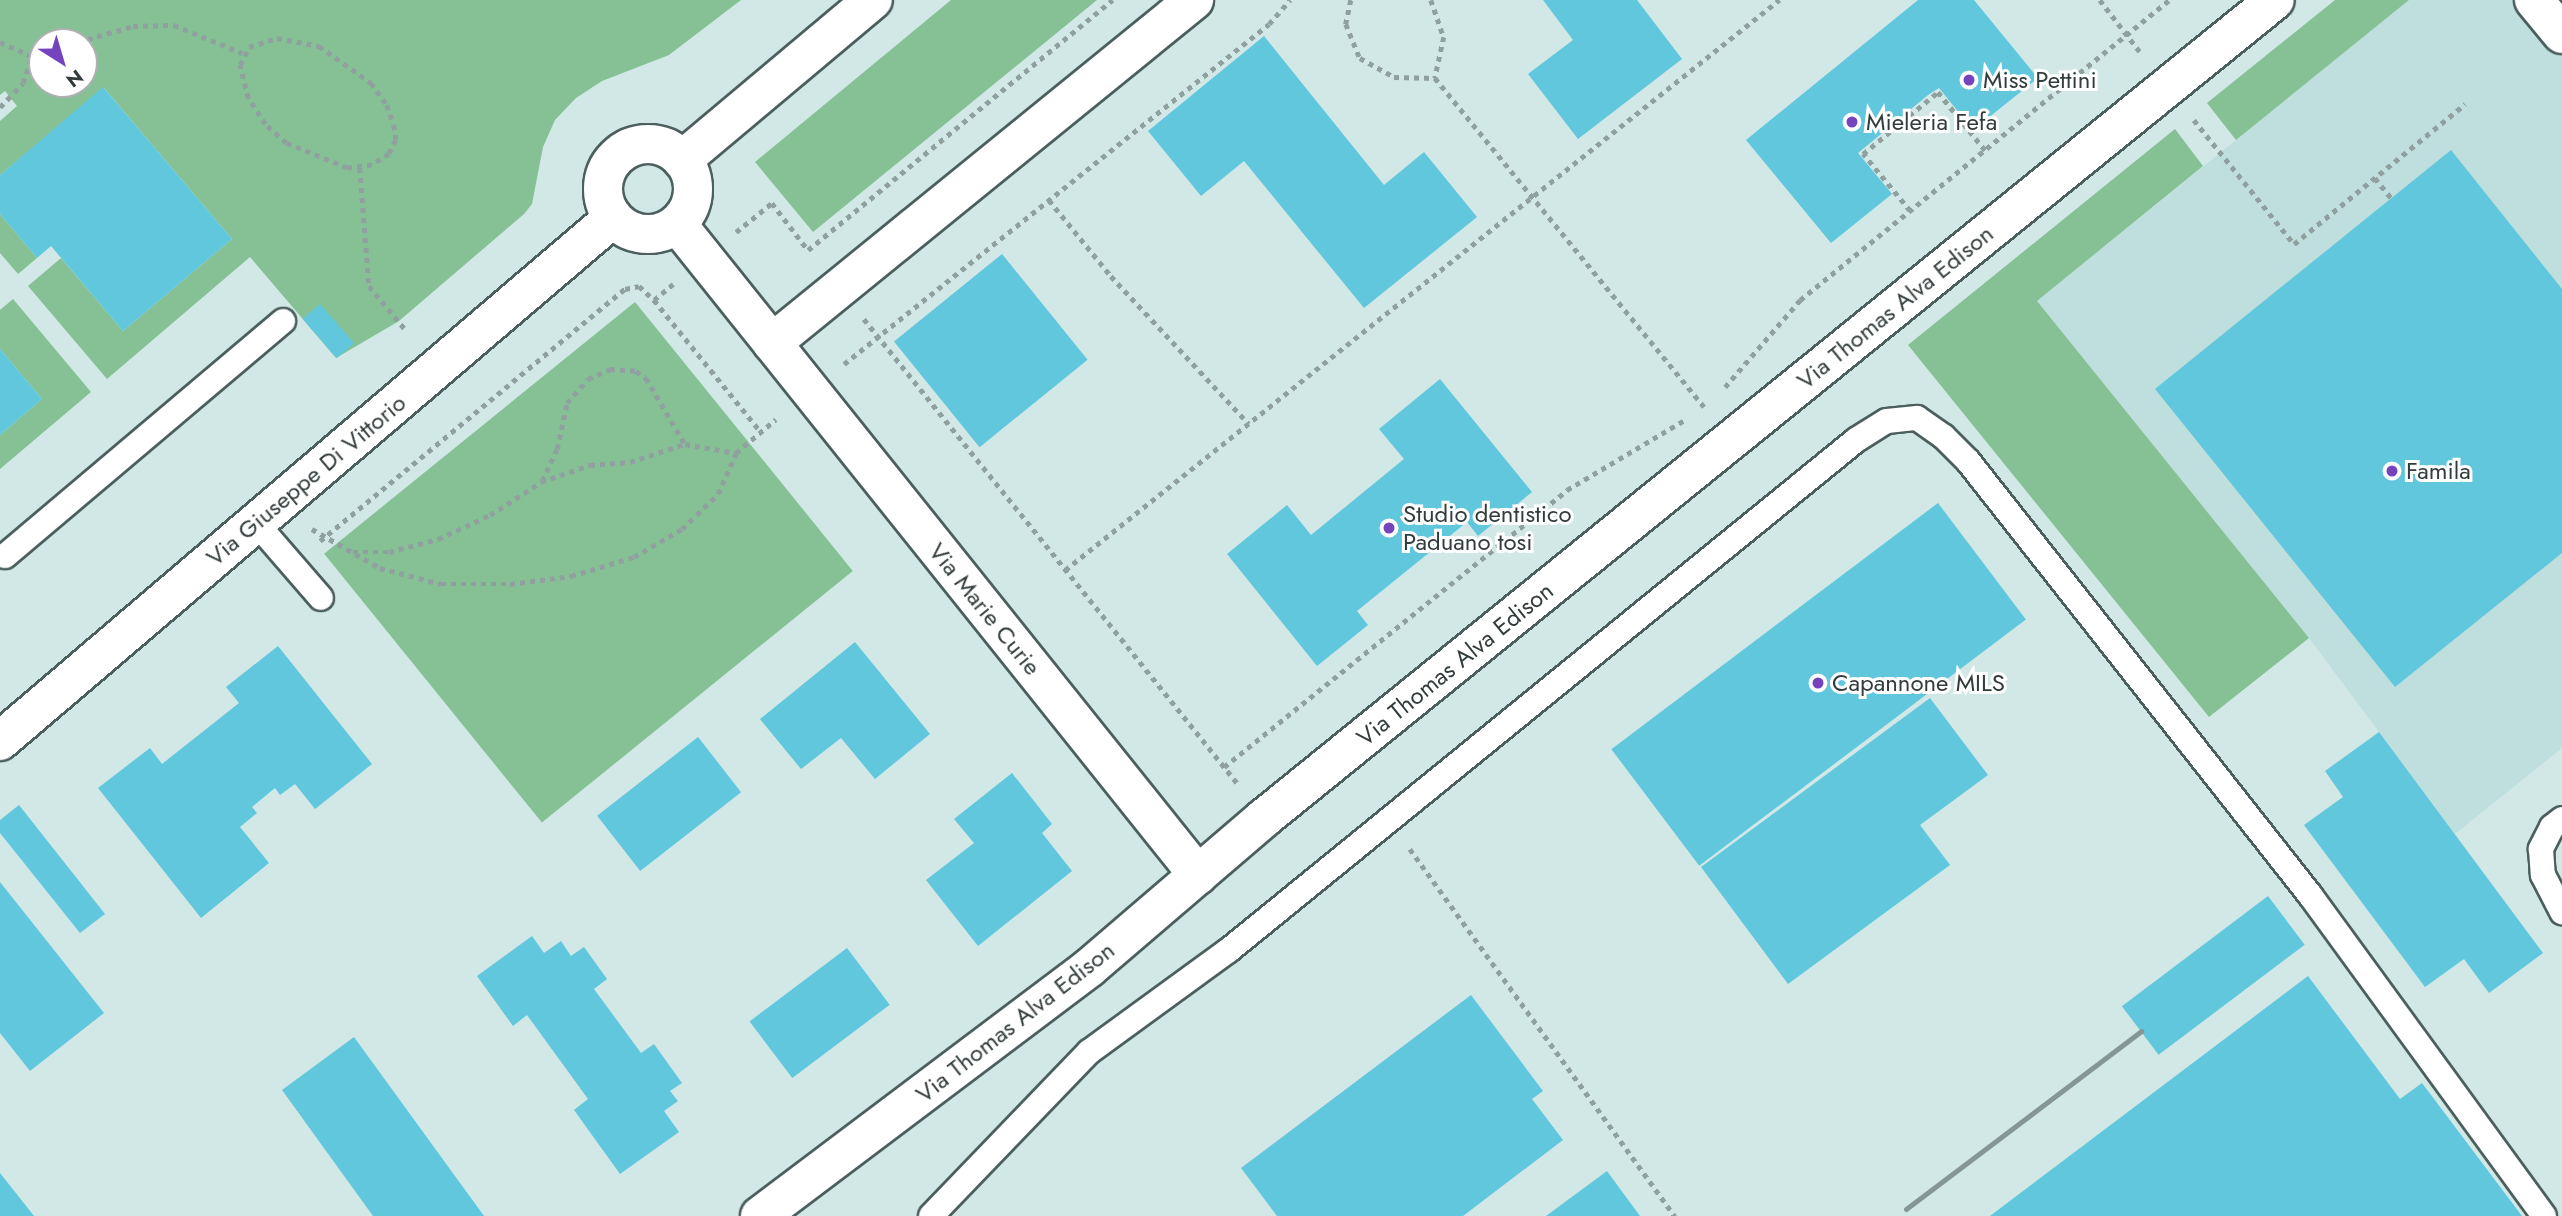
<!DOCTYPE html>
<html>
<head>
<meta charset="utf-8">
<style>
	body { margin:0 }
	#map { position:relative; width:2562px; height:1216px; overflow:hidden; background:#d1e8e7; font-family:Jost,sans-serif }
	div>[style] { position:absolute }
	.built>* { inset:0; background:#bedfdd }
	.green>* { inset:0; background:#85c194; transform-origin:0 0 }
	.building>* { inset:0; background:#60c7dd; transform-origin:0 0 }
	.path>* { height:4.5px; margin-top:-2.25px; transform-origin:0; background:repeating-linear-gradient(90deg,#8fa09f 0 5px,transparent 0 10px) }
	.roads { filter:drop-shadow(2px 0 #4b5f5e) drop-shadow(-2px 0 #4b5f5e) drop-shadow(0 2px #4b5f5e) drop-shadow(0 -2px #4b5f5e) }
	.service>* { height:24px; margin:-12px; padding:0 12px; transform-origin:12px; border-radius:12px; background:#fff }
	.minor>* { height:38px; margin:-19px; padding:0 19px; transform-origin:19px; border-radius:19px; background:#fff }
	.minor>.ring { margin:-19px; padding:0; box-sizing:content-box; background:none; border:38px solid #fff; border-radius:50% }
	.rail>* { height:5px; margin:-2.5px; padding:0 2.5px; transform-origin:2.5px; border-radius:2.5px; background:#869696 }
	.dots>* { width:19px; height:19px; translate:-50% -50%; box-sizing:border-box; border:4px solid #fff; border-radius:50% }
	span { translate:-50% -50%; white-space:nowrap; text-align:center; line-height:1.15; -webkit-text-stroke:6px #fff; paint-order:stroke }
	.poi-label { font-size:24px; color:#333c3c }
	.left { translate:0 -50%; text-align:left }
	.street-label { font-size:24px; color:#333c3c }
	.north { position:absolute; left:28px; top:28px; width:70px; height:70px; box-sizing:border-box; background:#fff; border:2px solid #adb1b1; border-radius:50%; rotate:143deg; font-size:19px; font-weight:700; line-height:28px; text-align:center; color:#333c3c }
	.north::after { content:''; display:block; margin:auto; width:24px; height:32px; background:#7544bc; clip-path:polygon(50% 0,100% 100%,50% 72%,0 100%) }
</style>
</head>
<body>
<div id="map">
	<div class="built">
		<div style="clip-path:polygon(2409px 0,2562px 0,2562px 748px,2455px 834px,2309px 638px,2037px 301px)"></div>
	</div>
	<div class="green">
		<div style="clip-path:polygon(evenodd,0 0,741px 0,669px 55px,602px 81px,576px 98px,555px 120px,543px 147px,532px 204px,524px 214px,399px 321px,336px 358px,250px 257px,107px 379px,28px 286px,61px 258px,123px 331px,232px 239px,104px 88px,0 175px,0 121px,17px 106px,5px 91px,0 95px,0 0,42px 42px,84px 42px,84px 84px,42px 84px,42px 42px)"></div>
		<div style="clip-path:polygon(951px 0,1097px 0,813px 232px,755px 162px)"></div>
		<div style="clip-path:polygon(2335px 0,2409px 0,2236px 140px,2207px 103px)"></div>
		<div style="clip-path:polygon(2175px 129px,2203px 166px,2037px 301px,2309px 638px,2209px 717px,1908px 345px)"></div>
		<div style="clip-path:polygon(0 214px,37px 258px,18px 274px,0 253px)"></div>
		<div style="clip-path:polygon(13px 299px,91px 392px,0 469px,0 435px,42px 399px,0 349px,0 310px)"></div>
		<div style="left:635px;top:302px;width:346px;height:400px;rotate:51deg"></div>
	</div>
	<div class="building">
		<div style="clip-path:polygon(1543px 0,1637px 0,1682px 59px,1578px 139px,1528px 74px,1573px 40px)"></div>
		<div style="clip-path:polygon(1918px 0,1974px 0,2038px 78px,1973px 130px,1939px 88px,1928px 95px,1858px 153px,1892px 194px,1831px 243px,1746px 140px)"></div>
		<div style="clip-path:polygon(1264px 36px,1384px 185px,1424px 152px,1477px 217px,1364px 308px,1244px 161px,1201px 196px,1148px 131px)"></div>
		<div style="clip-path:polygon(103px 87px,232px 239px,123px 331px,51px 246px,37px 258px,0 214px,0 175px)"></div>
		<div style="clip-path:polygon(2451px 150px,2562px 289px,2562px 553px,2395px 687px,2155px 389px)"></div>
		<div style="left:1002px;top:254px;width:136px;height:139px;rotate:51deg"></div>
		<div style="left:320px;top:304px;width:52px;height:23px;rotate:49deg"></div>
		<div style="clip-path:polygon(0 349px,42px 399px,0 435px)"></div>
		<div style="clip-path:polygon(1440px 379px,1532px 492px,1478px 536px,1467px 522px,1357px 611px,1368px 625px,1317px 666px,1227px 554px,1287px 505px,1311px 535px,1404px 459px,1379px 429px)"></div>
		<div style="left:1938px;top:503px;width:146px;height:409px;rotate:53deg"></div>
		<div style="clip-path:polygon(855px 642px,930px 734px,875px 779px,841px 738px,801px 769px,760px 719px)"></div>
		<div style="clip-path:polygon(278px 646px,372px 764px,315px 809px,295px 784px,280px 795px,275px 788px,252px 807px,257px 813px,240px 827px,269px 863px,201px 918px,98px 788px,150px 748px,162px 764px,239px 703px,226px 687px)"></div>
		<div style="clip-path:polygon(1930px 698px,1988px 775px,1920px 825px,1950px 865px,1788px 984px,1701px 867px)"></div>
		<div style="clip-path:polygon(2379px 732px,2543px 953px,2489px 993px,2464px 959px,2425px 987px,2304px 825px,2343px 797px,2325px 771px)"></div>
		<div style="left:698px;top:737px;width:70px;height:128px;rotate:52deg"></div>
		<div style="clip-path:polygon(1012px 773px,1052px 824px,1042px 833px,1072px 871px,978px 946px,926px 880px,974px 843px,954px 819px)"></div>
		<div style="clip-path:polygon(19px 805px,105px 914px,80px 933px,0 833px,0 820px)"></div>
		<div style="clip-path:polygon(0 882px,104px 1013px,30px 1071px,0 1033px)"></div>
		<div style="left:2268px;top:896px;width:61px;height:183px;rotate:53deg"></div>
		<div style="clip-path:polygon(532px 936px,544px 953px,561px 941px,571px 956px,584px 947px,607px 979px,594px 989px,641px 1053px,654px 1044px,682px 1083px,670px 1091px,678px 1101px,664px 1111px,679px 1132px,620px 1174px,574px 1110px,588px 1099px,527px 1015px,513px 1026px,477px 976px)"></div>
		<div style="left:847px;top:948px;width:71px;height:122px;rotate:53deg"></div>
		<div style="clip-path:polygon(2308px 976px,2400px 1099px,2422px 1083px,2522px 1216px,1990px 1216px)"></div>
		<div style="clip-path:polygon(1471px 995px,1543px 1091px,1532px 1099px,1563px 1140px,1463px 1216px,1277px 1216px,1241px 1168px)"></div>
		<div style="clip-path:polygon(354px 1037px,484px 1216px,373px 1216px,282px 1090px)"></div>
		<div style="clip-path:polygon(1607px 1171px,1640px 1216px,1546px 1216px)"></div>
		<div style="clip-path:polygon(0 1173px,34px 1216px,0 1216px)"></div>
	</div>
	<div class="path">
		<div style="left:1351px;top:0;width:25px;rotate:102deg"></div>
		<div style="left:1346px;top:24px;width:37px;rotate:68deg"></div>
		<div style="left:1360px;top:58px;width:39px;rotate:29deg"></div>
		<div style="left:1394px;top:77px;width:41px;rotate:1.4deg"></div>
		<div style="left:1431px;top:0;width:39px;rotate:71deg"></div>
		<div style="left:1444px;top:37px;width:42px;rotate:102.4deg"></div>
		<div style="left:1435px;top:78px;width:425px;rotate:50.7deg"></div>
		<div style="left:2100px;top:0;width:67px;rotate:52.3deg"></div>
		<div style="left:277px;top:38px;width:43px;rotate:10.8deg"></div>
		<div style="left:319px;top:46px;width:64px;rotate:35.4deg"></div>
		<div style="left:371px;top:83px;width:27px;rotate:54deg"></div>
		<div style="left:387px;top:105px;width:21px;rotate:71deg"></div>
		<div style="left:394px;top:125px;width:15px;rotate:82deg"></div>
		<div style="left:396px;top:140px;width:16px;rotate:117deg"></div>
		<div style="left:389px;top:154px;width:20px;rotate:147deg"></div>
		<div style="left:372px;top:165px;width:25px;rotate:173deg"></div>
		<div style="left:347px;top:168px;width:66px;rotate:-157.7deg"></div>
		<div style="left:286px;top:143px;width:28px;rotate:-138deg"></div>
		<div style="left:265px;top:124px;width:31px;rotate:-123deg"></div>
		<div style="left:248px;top:98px;width:34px;rotate:-104deg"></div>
		<div style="left:240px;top:65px;width:20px;rotate:-63deg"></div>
		<div style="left:249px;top:47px;width:29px;rotate:-18deg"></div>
		<div style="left:0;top:42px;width:35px;rotate:24deg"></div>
		<div style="left:32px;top:56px;width:10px;rotate:-17deg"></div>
		<div style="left:78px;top:42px;width:57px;rotate:-16.2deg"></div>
		<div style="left:133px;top:26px;width:41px;rotate:-1.4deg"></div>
		<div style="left:174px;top:25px;width:74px;rotate:22.4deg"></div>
		<div style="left:0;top:107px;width:33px;rotate:-46deg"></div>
		<div style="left:23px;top:83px;width:28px;rotate:-72deg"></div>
		<div style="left:2194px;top:120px;width:159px;rotate:51.1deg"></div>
		<div style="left:2294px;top:244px;width:221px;rotate:-39.3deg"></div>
		<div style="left:360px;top:168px;width:118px;rotate:85.6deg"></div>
		<div style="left:369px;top:286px;width:56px;rotate:50.1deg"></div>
		<div style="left:2375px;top:178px;width:27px;rotate:51deg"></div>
		<div style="left:1049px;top:200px;width:98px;rotate:50.8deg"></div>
		<div style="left:1111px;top:276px;width:202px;rotate:47deg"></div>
		<div style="left:1910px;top:211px;width:74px;rotate:-129.5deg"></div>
		<div style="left:1863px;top:154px;width:97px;rotate:-39.6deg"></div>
		<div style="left:1938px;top:92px;width:75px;rotate:51deg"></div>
		<div style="left:736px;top:232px;width:46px;rotate:-38.9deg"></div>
		<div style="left:772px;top:203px;width:59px;rotate:52.5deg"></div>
		<div style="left:808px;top:250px;width:394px;rotate:-39.4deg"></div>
		<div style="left:654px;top:300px;width:170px;rotate:51deg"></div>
		<div style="left:864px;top:319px;width:597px;rotate:51.19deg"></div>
		<div style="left:844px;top:364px;width:544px;rotate:-38.66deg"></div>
		<div style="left:1269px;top:24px;width:32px;rotate:-49deg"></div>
		<div style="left:1725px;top:387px;width:115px;rotate:-49.2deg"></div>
		<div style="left:1800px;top:300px;width:476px;rotate:-39.1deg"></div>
		<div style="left:542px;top:481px;width:35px;rotate:-65deg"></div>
		<div style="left:557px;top:449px;width:47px;rotate:-77.7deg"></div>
		<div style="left:567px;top:403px;width:32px;rotate:-49deg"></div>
		<div style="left:588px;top:379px;width:24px;rotate:-24deg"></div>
		<div style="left:610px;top:369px;width:26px;rotate:4deg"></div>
		<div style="left:636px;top:371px;width:12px;rotate:35deg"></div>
		<div style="left:646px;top:378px;width:77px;rotate:59.4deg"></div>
		<div style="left:312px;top:529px;width:78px;rotate:29.8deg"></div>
		<div style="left:380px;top:568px;width:63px;rotate:14.7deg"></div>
		<div style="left:441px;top:584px;width:69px"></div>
		<div style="left:510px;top:584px;width:62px;rotate:-7.5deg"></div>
		<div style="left:571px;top:576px;width:66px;rotate:-16.8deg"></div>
		<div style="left:634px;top:557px;width:56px;rotate:-30.3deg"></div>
		<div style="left:682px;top:529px;width:50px;rotate:-44.2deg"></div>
		<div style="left:718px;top:494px;width:45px;rotate:-66.3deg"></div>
		<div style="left:736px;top:453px;width:52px;rotate:-40.4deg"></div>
		<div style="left:320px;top:541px;width:396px;rotate:-39.6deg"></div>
		<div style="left:625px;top:289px;width:14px;rotate:-12deg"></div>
		<div style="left:639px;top:286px;width:21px;rotate:43deg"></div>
		<div style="left:654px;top:300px;width:25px;rotate:-40deg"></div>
		<div style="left:353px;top:552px;width:36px"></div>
		<div style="left:389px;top:552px;width:51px;rotate:-14.9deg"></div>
		<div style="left:438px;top:539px;width:57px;rotate:-24.8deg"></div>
		<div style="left:490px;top:515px;width:61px;rotate:-32.9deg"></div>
		<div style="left:541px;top:482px;width:52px;rotate:-19.1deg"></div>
		<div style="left:590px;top:465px;width:40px;rotate:-4.3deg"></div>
		<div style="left:630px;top:462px;width:58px;rotate:-18.1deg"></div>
		<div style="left:685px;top:444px;width:52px;rotate:10deg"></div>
		<div style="left:1065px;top:570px;width:914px;rotate:-38.6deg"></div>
		<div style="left:1224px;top:767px;width:441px;rotate:-38.9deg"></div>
		<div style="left:1567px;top:490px;width:139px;rotate:-30.8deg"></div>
		<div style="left:1410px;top:849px;width:453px;rotate:54.2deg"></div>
	</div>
	<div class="roads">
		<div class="service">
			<div style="left:256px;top:523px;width:99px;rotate:49.1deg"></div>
			<div style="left:5px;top:556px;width:364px;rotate:-40.2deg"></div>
			<div style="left:2562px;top:819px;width:13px;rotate:141deg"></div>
			<div style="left:2552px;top:827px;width:25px;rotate:117deg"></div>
			<div style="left:2541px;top:849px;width:26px;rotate:86deg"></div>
			<div style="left:2543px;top:875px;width:42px;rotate:62.8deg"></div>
			<div style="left:931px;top:1216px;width:228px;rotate:-46.1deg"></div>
			<div style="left:1089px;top:1052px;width:173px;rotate:-36.1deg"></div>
			<div style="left:1229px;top:950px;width:808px;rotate:-39.12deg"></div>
			<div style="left:1856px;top:440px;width:36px;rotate:-32deg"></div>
			<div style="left:1887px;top:421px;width:30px;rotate:-6deg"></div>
			<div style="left:1917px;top:418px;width:32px;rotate:35deg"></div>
			<div style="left:1943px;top:436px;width:35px;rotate:45deg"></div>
			<div style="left:1968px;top:461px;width:553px;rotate:51.76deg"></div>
			<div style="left:2310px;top:895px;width:397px;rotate:53.9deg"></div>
		</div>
		<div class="minor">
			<div style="left:2534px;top:0;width:44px;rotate:50.5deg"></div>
			<div class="ring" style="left:603px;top:144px;width:52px;height:52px"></div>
			<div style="left:682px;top:160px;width:249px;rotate:-40deg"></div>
			<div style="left:677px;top:224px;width:834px;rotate:51.33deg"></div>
			<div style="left:772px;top:343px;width:544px;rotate:-39.1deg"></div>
			<div style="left:0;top:741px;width:806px;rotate:-40.47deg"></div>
			<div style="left:760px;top:1216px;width:412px;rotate:-37deg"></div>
			<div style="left:1089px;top:968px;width:230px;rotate:-40.6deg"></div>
			<div style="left:1264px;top:818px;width:1300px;rotate:-38.98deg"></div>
		</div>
	</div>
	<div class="rail">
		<div style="left:1906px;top:1209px;width:295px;rotate:-37.1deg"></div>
	</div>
	<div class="dots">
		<div style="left:1969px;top:80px;background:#7544bc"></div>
		<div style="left:1852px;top:122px;background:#7544bc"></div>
		<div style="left:2392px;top:471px;background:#7544bc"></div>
		<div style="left:1389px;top:528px;background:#7544bc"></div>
		<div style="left:1818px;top:683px;background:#7544bc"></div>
	</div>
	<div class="poi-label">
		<span class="left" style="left:1983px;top:80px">Miss Pettini</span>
		<span class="left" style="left:1866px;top:122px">Mieleria Fefa</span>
		<span class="left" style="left:2406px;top:471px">Famila</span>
		<span class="left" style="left:1403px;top:528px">Studio dentistico<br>Paduano tosi</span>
		<span class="left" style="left:1832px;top:683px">Capannone MILS</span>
	</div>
	<div class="street-label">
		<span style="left:1895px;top:307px;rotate:-39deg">Via Thomas Alva Edison</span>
		<span style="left:306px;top:480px;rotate:-40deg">Via Giuseppe Di Vittorio</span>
		<span style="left:985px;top:609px;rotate:51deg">Via Marie Curie</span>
		<span style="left:1455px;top:664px;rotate:-39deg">Via Thomas Alva Edison</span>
		<span style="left:1015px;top:1022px;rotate:-38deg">Via Thomas Alva Edison</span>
	</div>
	<div class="north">N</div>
</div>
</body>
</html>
